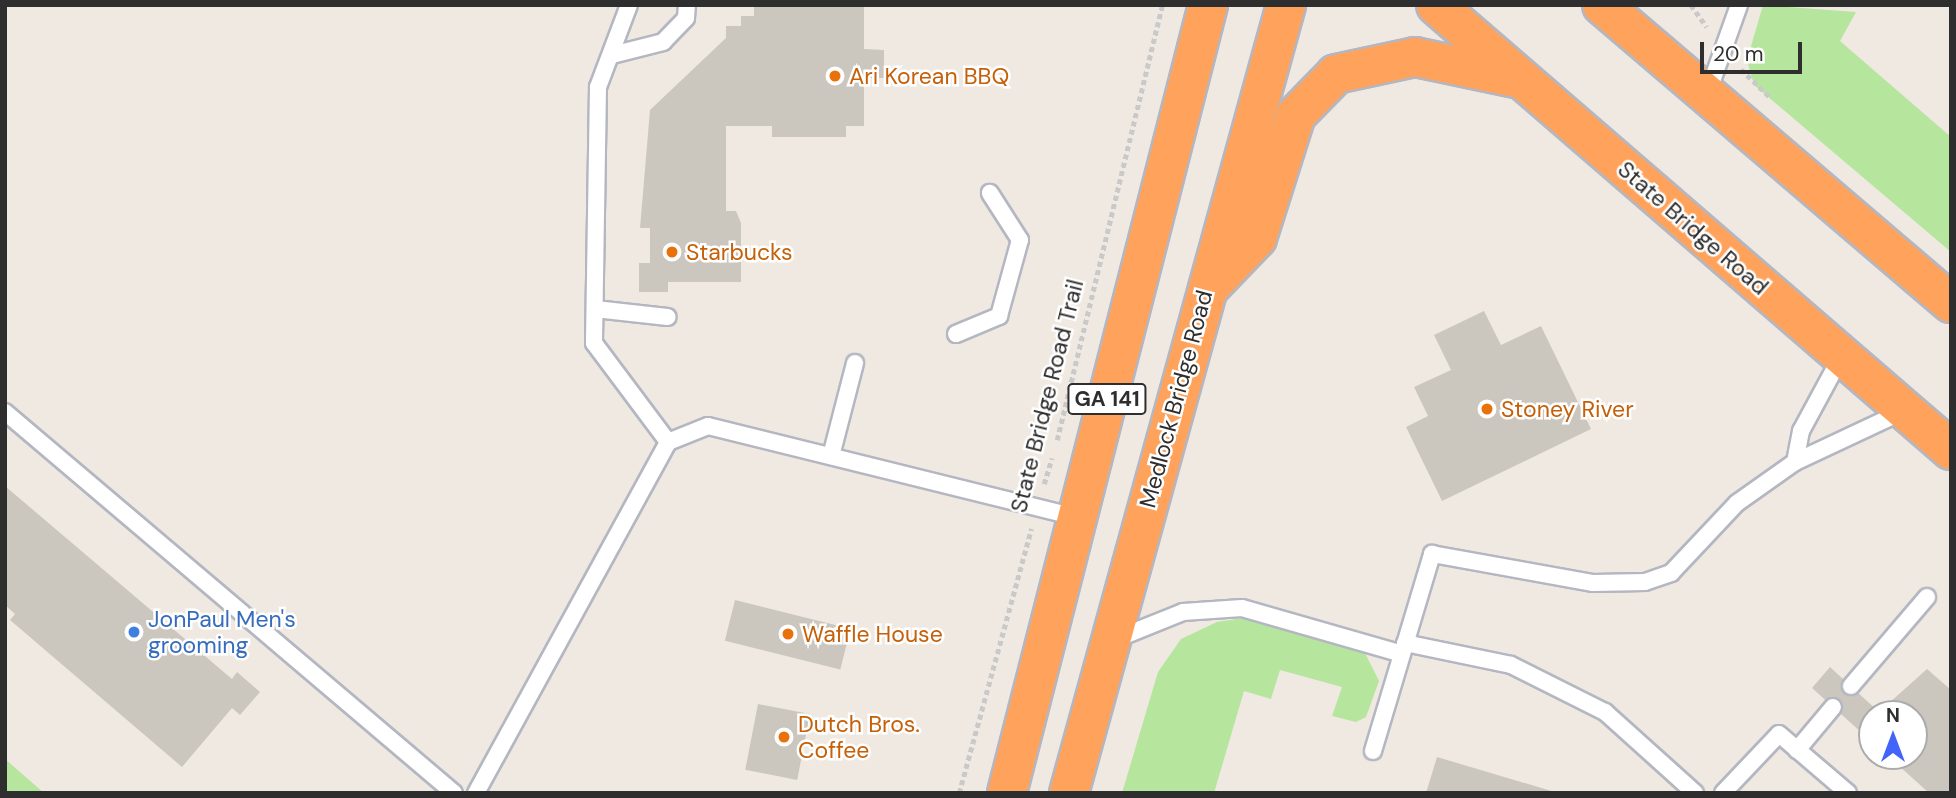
<!DOCTYPE html>
<html>
<head>
<meta charset="utf-8">
<style>
	body { margin:0 }
	#map { position:relative; width:1956px; height:798px; overflow:hidden; background:#efe9e1; font-family:"DM Sans",sans-serif }
	div>[style] { position:absolute }
	.green>* { inset:0; background:#b6e59e }
	.building>* { inset:0; background:#cbc7bf; transform-origin:0 0 }
	.path>* { height:4.5px; margin-top:-2.25px; transform-origin:0; background:repeating-linear-gradient(90deg,#c9c9c9 0 5px,transparent 0 8.5px) }
	.roads { filter:drop-shadow(2px 0 #b4b7c1) drop-shadow(-2px 0 #b4b7c1) drop-shadow(0 2px #b4b7c1) drop-shadow(0 -2px #b4b7c1) }
	.lane>* { height:16px; margin:-8px; padding:0 8px; transform-origin:8px; border-radius:8px; background:#fff }
	.highway>* { height:38px; margin:-19px; padding:0 19px; transform-origin:19px; border-radius:19px; background:#ffa35c }
	.dots>* { width:19px; height:19px; translate:-50% -50%; box-sizing:border-box; border:4px solid #fff; border-radius:50% }
	span { translate:-50% -50%; white-space:nowrap; text-align:center; line-height:1.15; -webkit-text-stroke:5px #fff; paint-order:stroke }
	.shield-label span { padding:2px 5px; background:#fff; border:2px solid; border-radius:5px; -webkit-text-stroke-width:0 }
	.shield-label { font-size:21px; color:#2e2e2e; font-weight:700 }
	.food-label { font-size:23px; color:#c56008 }
	.left { translate:0 -50%; text-align:left }
	.street-label { font-size:23px; color:#2e2e2e }
	.shop-label { font-size:23px; color:#366cbe }
	.frame { position:absolute; inset:0; border:7px solid #2e2e2e; pointer-events:none }
	.north { position:absolute; left:1858px; top:700px; width:70px; height:70px; box-sizing:border-box; background:#fff; border:2px solid #ababab; border-radius:50%; rotate:0deg; font-size:19px; font-weight:700; line-height:28px; text-align:center; color:#2e2e2e }
	.north::after { content:''; display:block; margin:auto; width:24px; height:32px; background:#4264fb; clip-path:polygon(50% 0,100% 100%,50% 72%,0 100%) }
	.scale { position:absolute; left:1700px; top:42px; width:102px; height:32px; box-sizing:border-box; border:4px solid #2e2e2e; border-top:0; padding-left:9px; font-size:21px; line-height:24px; white-space:nowrap; color:#2e2e2e; -webkit-text-stroke:5px #fff; paint-order:stroke }
</style>
</head>
<body>
<div id="map">
	<div class="green">
		<div style="clip-path:polygon(1763px 5px,1856px 12px,1840px 41px,1951px 137px,1951px 252px,1754px 85px,1747px 60px)"></div>
		<div style="clip-path:polygon(1243px 618px,1364px 651px,1379px 681px,1366px 717px,1356px 722px,1332px 716px,1342px 687px,1280px 670px,1271px 699px,1244px 691px,1214px 793px,1122px 793px,1158px 672px,1181px 639px,1217px 622px)"></div>
		<div style="clip-path:polygon(5px 759px,44px 793px,5px 793px)"></div>
	</div>
	<div class="building">
		<div style="clip-path:polygon(754px 7px,864px 7px,864px 49px,884px 50px,884px 78px,864px 78px,864px 126px,846px 126px,846px 137px,772px 137px,772px 126px,726px 126px,726px 211px,736px 211px,741px 223px,741px 282px,668px 282px,668px 292px,639px 292px,639px 263px,650px 263px,650px 228px,640px 228px,650px 110px,726px 38px,726px 26px,741px 26px,741px 16px,754px 16px)"></div>
		<div style="clip-path:polygon(1484px 311px,1501px 345px,1541px 326px,1591px 429px,1442px 501px,1406px 427px,1428px 416px,1414px 387px,1451px 370px,1434px 335px)"></div>
		<div style="clip-path:polygon(5px 486px,232px 679px,237px 672px,260px 692px,240px 715px,232px 708px,182px 767px,10px 620px,15px 614px,5px 605px)"></div>
		<div style="left:735px;top:600px;width:119px;height:42px;rotate:14deg"></div>
		<div style="clip-path:polygon(1830px 667px,1879px 712px,1927px 669px,1951px 690px,1951px 791px,1929px 793px,1888px 756px,1914px 756px,1914px 714px,1872px 714px,1872px 742px,1812px 688px)"></div>
		<div style="left:758px;top:704px;width:53px;height:67px;rotate:11deg"></div>
		<div style="clip-path:polygon(1437px 757px,1555px 792px,1555px 793px,1426px 793px)"></div>
	</div>
	<div class="path">
		<div style="left:1336px;top:5px;width:3px"></div>
		<div style="left:1691px;top:5px;width:27px;rotate:54deg"></div>
		<div style="left:1741px;top:69px;width:40px;rotate:44deg"></div>
		<div style="left:1057px;top:440px;width:447px;rotate:-76.4deg"></div>
		<div style="left:1044px;top:484px;width:27px;rotate:-73deg"></div>
		<div style="left:959px;top:793px;width:274px;rotate:-74.7deg"></div>
	</div>
	<div class="roads">
		<div class="lane">
			<div style="left:629px;top:5px;width:88px;rotate:110.7deg"></div>
			<div style="left:598px;top:87px;width:256px;rotate:90.9deg"></div>
			<div style="left:594px;top:343px;width:124px;rotate:53.2deg"></div>
			<div style="left:612px;top:55px;width:53px;rotate:-14.3deg"></div>
			<div style="left:663px;top:42px;width:33px;rotate:-46deg"></div>
			<div style="left:686px;top:18px;width:13px;rotate:-86deg"></div>
			<div style="left:1707px;top:95px;width:96px;rotate:-70.4deg"></div>
			<div style="left:595px;top:309px;width:73px;rotate:6.3deg"></div>
			<div style="left:956px;top:334px;width:47px;rotate:-22.7deg"></div>
			<div style="left:999px;top:316px;width:79px;rotate:-74.6deg"></div>
			<div style="left:1020px;top:240px;width:56px;rotate:-122.6deg"></div>
			<div style="left:5px;top:412px;width:589px;rotate:40.32deg"></div>
			<div style="left:831px;top:456px;width:96px;rotate:-75.5deg"></div>
			<div style="left:1795px;top:462px;width:32px;rotate:-79deg"></div>
			<div style="left:1801px;top:431px;width:84px;rotate:-61.6deg"></div>
			<div style="left:1116px;top:639px;width:72px;rotate:-21.9deg"></div>
			<div style="left:1183px;top:612px;width:59px;rotate:-3.9deg"></div>
			<div style="left:1242px;top:608px;width:166px;rotate:16deg"></div>
			<div style="left:1405px;top:643px;width:108px;rotate:11.7deg"></div>
			<div style="left:1511px;top:665px;width:105px;rotate:26.6deg"></div>
			<div style="left:1605px;top:712px;width:121px;rotate:42deg"></div>
			<div style="left:1851px;top:686px;width:117px;rotate:-49.5deg"></div>
			<div style="left:1797px;top:750px;width:56px;rotate:-50.1deg"></div>
			<div style="left:1373px;top:751px;width:206px;rotate:-73.3deg"></div>
			<div style="left:1432px;top:554px;width:164px;rotate:10.2deg"></div>
			<div style="left:1593px;top:583px;width:52px;rotate:-1.1deg"></div>
			<div style="left:1645px;top:582px;width:28px;rotate:-19deg"></div>
			<div style="left:1671px;top:573px;width:96px;rotate:-46.7deg"></div>
			<div style="left:1737px;top:503px;width:71px;rotate:-35.3deg"></div>
			<div style="left:1795px;top:462px;width:120px;rotate:-25.1deg"></div>
			<div style="left:476px;top:793px;width:400px;rotate:-61.3deg"></div>
			<div style="left:668px;top:442px;width:43px;rotate:-21.8deg"></div>
			<div style="left:708px;top:426px;width:380px;rotate:13.9deg"></div>
			<div style="left:1723px;top:793px;width:81px;rotate:-46.5deg"></div>
			<div style="left:1779px;top:734px;width:91px;rotate:40.5deg"></div>
		</div>
		<div class="highway">
			<div style="left:1436px;top:5px;width:681px;rotate:40.83deg"></div>
			<div style="left:1602px;top:5px;width:459px;rotate:40.5deg"></div>
			<div style="left:1208px;top:289px;width:71px;rotate:-46.1deg"></div>
			<div style="left:1257px;top:238px;width:129px;rotate:-72.4deg"></div>
			<div style="left:1296px;top:115px;width:57px;rotate:-45.7deg"></div>
			<div style="left:1336px;top:74px;width:81px;rotate:-12.1deg"></div>
			<div style="left:1415px;top:57px;width:102px;rotate:11.9deg"></div>
			<div style="left:1007px;top:793px;width:813px;rotate:-75.69deg"></div>
			<div style="left:1069px;top:793px;width:817px;rotate:-74.6deg"></div>
		</div>
	</div>
	<div class="dots">
		<div style="left:835px;top:76px;background:#e8710a"></div>
		<div style="left:672px;top:252px;background:#e8710a"></div>
		<div style="left:1487px;top:409px;background:#e8710a"></div>
		<div style="left:134px;top:632px;background:#3f7fe0"></div>
		<div style="left:788px;top:634px;background:#e8710a"></div>
		<div style="left:784px;top:737px;background:#e8710a"></div>
	</div>
	<div class="shield-label">
		<span style="left:1107px;top:399px">GA 141</span>
	</div>
	<div class="food-label">
		<span class="left" style="left:849px;top:76px">Ari Korean BBQ</span>
		<span class="left" style="left:686px;top:252px">Starbucks</span>
		<span class="left" style="left:1501px;top:409px">Stoney River</span>
		<span class="left" style="left:802px;top:634px">Waffle House</span>
		<span class="left" style="left:798px;top:737px">Dutch Bros.<br>Coffee</span>
	</div>
	<div class="street-label">
		<span style="left:1693px;top:228px;rotate:41deg">State Bridge Road</span>
		<span style="left:1047px;top:396px;rotate:-76deg">State Bridge Road Trail</span>
		<span style="left:1176px;top:399px;rotate:-75deg">Medlock Bridge Road</span>
	</div>
	<div class="shop-label">
		<span class="left" style="left:148px;top:632px">JonPaul Men's<br>grooming</span>
	</div>
	<div class="frame"></div>
	<div class="north">N</div>
	<div class="scale">20 m</div>
</div>
</body>
</html>
